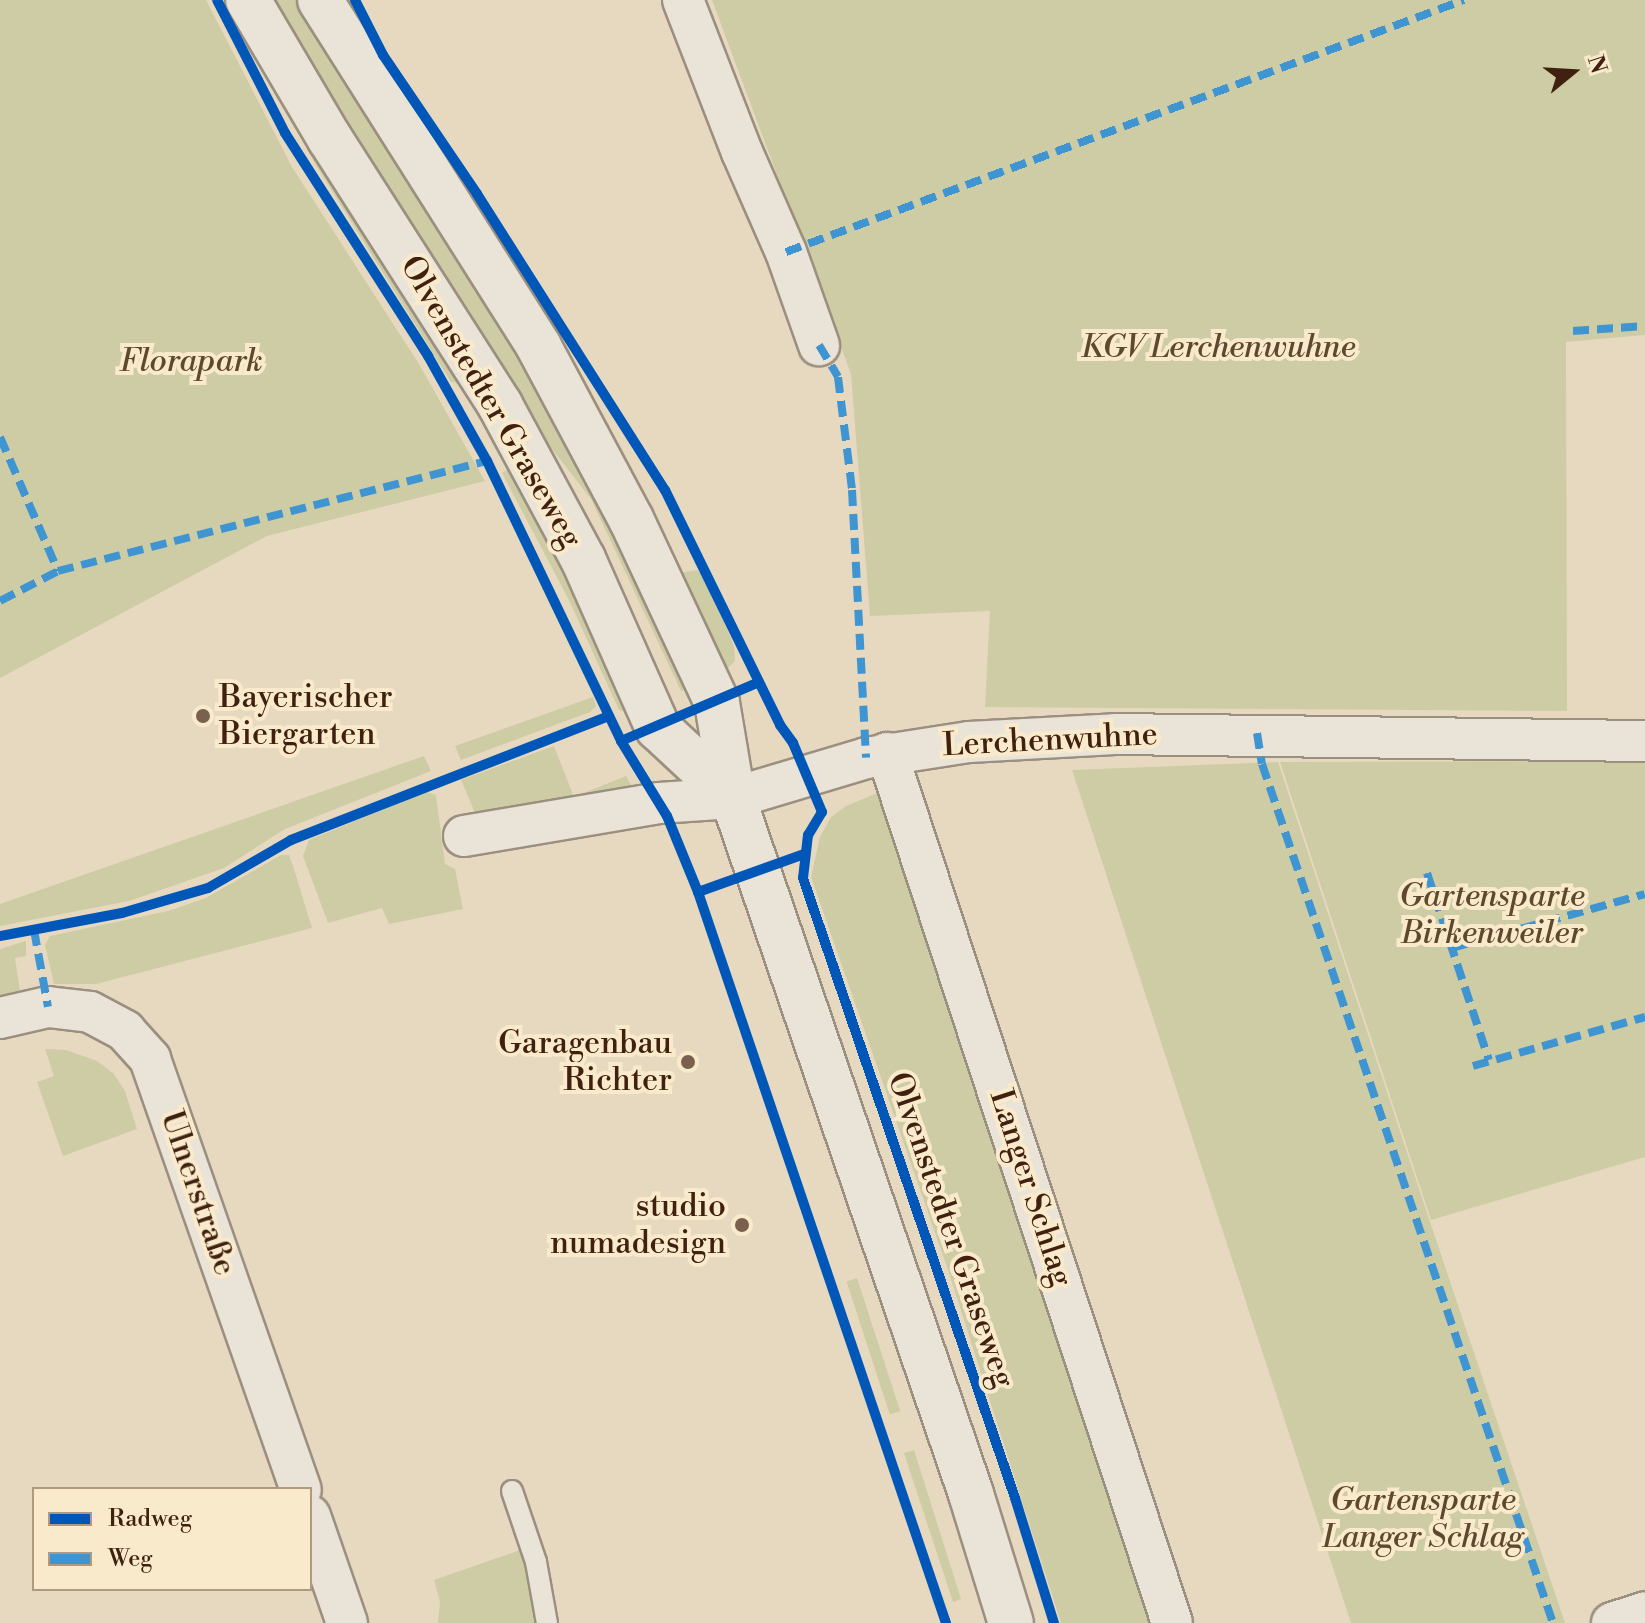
<!DOCTYPE html>
<html>
<head>
<meta charset="utf-8">
<style>
	body { margin:0 }
	#map { position:relative; width:1645px; height:1623px; overflow:hidden; background:#e7d9c0; font-family:"Libre Bodoni",serif }
	div>[style] { position:absolute }
	.green>* { inset:0; background:#cecca4; transform-origin:0 0 }
	.roads { filter:drop-shadow(2px 0 #9b8f7f) drop-shadow(-2px 0 #9b8f7f) drop-shadow(0 2px #9b8f7f) drop-shadow(0 -2px #9b8f7f) }
	.lane>* { height:20px; margin:-10px; padding:0 10px; transform-origin:10px; border-radius:10px; background:#eae3d7 }
	.street>* { height:40px; margin:-20px; padding:0 20px; transform-origin:20px; border-radius:20px; background:#eae3d7 }
	.secondary>* { height:44px; margin:-22px; padding:0 22px; transform-origin:22px; border-radius:22px; background:#eae3d7 }
	.quiet>* { height:8px; margin-top:-4px; transform-origin:0; background:repeating-linear-gradient(90deg,#3f94d2 0 16px,transparent 0 24px) }
	.cycleway>* { height:10px; margin:-5px; padding:0 5px; transform-origin:5px; border-radius:5px; background:#0057b8 }
	.dots>* { width:22px; height:22px; translate:-50% -50%; box-sizing:border-box; border:4px solid #faeacc; border-radius:50% }
	span { translate:-50% -50%; white-space:nowrap; text-align:center; line-height:1.15; -webkit-text-stroke:8px #faeacc; paint-order:stroke }
	.park-label { font-size:32px; color:#5e482e; font-style:italic }
	.street-label { font-size:32px; color:#40200f }
	.poi-label { font-size:32px; color:#40200f }
	.left { translate:0 -50%; text-align:left }
	.right { translate:-100% -50%; text-align:right }
	.legend { position:absolute; left:32px; top:1487px; width:280px; height:104px; box-sizing:border-box; background:#faeacc; border:2px solid #b09980; margin:0; padding:10px 14px; list-style:none; font-size:24px; color:#40200f }
	.legend li { display:flex; align-items:center; gap:16px; height:40px }
	.legend b { width:40px; border:2px solid #b09980 }
	.north { position:absolute; left:1533px; top:32px; width:80px; height:80px; -webkit-text-stroke:6px #faeacc; paint-order:stroke; rotate:72deg; font-size:22px; font-weight:700; line-height:32px; text-align:center; color:#40200f }
	.north::after { content:''; display:block; margin:auto; width:28px; height:36px; background:#40200f; clip-path:polygon(50% 0,100% 100%,50% 72%,0 100%) }
</style>
</head>
<body>
<div id="map">
	<div class="green">
		<div style="clip-path:polygon(0 0,206px 0,292px 167px,419px 364px,485px 481px,267px 536px,0 678px)"></div>
		<div style="clip-path:polygon(269px 0,298px 0,560px 421px,690px 687px,681px 691px,591px 499px,538px 431px,454px 293px,323px 92px)"></div>
		<div style="clip-path:polygon(712px 0,1645px 0,1645px 335px,1566px 342px,1567px 711px,985px 707px,990px 611px,870px 616px,851px 374px)"></div>
		<div style="clip-path:polygon(262px 66px,464px 383px,451px 382px,314px 162px)"></div>
		<div style="clip-path:polygon(512px 467px,551px 537px,635px 714px,619px 710px,570px 602px,502px 473px)"></div>
		<div style="clip-path:polygon(697px 570px,706px 578px,734px 646px,735px 661px,724px 672px,680px 573px)"></div>
		<div style="clip-path:polygon(593px 697px,596px 706px,590px 712px,461px 760px,455px 746px)"></div>
		<div style="clip-path:polygon(554px 746px,574px 797px,626px 776px,634px 790px,487px 818px,475px 813px,461px 780px)"></div>
		<div style="clip-path:polygon(424px 756px,431px 771px,285px 829px,224px 868px,129px 901px,0 926px,0 904px)"></div>
		<div style="clip-path:polygon(1645px 761px,1645px 1157px,1431px 1220px,1280px 762px)"></div>
		<div style="clip-path:polygon(1278px 762px,1430px 1222px,1565px 1623px,1351px 1623px,1072px 770px)"></div>
		<div style="clip-path:polygon(882px 791px,1160px 1623px,1061px 1623px,948px 1270px,811px 877px,820px 837px,831px 817px,846px 806px)"></div>
		<div style="clip-path:polygon(426px 792px,436px 795px,445px 864px,455px 869px,463px 909px,389px 924px,382px 908px,328px 923px,303px 856px,309px 840px)"></div>
		<div style="clip-path:polygon(281px 855px,289px 855px,293px 866px,312px 928px,96px 984px,54px 984px,45px 945px,50px 936px,168px 911px,206px 898px)"></div>
		<div style="clip-path:polygon(26px 941px,26px 956px,15px 958px,20px 991px,0 1000px,0 949px)"></div>
		<div style="clip-path:polygon(45px 1049px,66px 1050px,97px 1061px,113px 1073px,125px 1091px,137px 1129px,63px 1156px,37px 1082px,54px 1076px)"></div>
		<div style="left:857px;top:1278px;width:140px;height:11px;rotate:72deg"></div>
		<div style="clip-path:polygon(914px 1450px,961px 1599px,953px 1602px,904px 1453px)"></div>
		<div style="clip-path:polygon(526px 1548px,541px 1623px,438px 1623px,440px 1602px,434px 1580px)"></div>
	</div>
	<div class="roads">
		<div class="lane">
			<div style="left:512px;top:1491px;width:75px;rotate:71.3deg"></div>
			<div style="left:536px;top:1562px;width:62px;rotate:79.8deg"></div>
		</div>
		<div class="street">
			<div style="left:683px;top:0;width:163px;rotate:68.8deg"></div>
			<div style="left:742px;top:152px;width:109px;rotate:66.3deg"></div>
			<div style="left:786px;top:252px;width:99px;rotate:70.5deg"></div>
			<div style="left:887px;top:753px;width:915px;rotate:71.86deg"></div>
			<div style="left:464px;top:836px;width:198px;rotate:-9.6deg"></div>
			<div style="left:659px;top:803px;width:74px;rotate:-3.9deg"></div>
			<div style="left:733px;top:798px;width:139px;rotate:-16.7deg"></div>
			<div style="left:866px;top:758px;width:104px;rotate:-8.8deg"></div>
			<div style="left:969px;top:742px;width:146px;rotate:-3.1deg"></div>
			<div style="left:1115px;top:734px;width:530px;rotate:0.76deg"></div>
			<div style="left:0;top:1018px;width:49px;rotate:-12.9deg"></div>
			<div style="left:48px;top:1007px;width:42px;rotate:6.8deg"></div>
			<div style="left:90px;top:1012px;width:40px;rotate:28deg"></div>
			<div style="left:125px;top:1031px;width:38px;rotate:48deg"></div>
			<div style="left:150px;top:1059px;width:456px;rotate:70.7deg"></div>
			<div style="left:310px;top:1516px;width:113px;rotate:70.9deg"></div>
			<div style="left:1612px;top:1623px;width:35px;rotate:-18deg"></div>
		</div>
		<div class="secondary">
			<div style="left:248px;top:0;width:161px;rotate:59.5deg"></div>
			<div style="left:330px;top:139px;width:316px;rotate:57.4deg"></div>
			<div style="left:500px;top:405px;width:175px;rotate:61.7deg"></div>
			<div style="left:583px;top:559px;width:185px;rotate:66.1deg"></div>
			<div style="left:658px;top:728px;width:103px;rotate:43deg"></div>
			<div style="left:320px;top:0;width:410px;rotate:57.7deg"></div>
			<div style="left:539px;top:347px;width:195px;rotate:61.9deg"></div>
			<div style="left:631px;top:519px;width:203px;rotate:64.9deg"></div>
			<div style="left:717px;top:703px;width:96px;rotate:80.4deg"></div>
			<div style="left:733px;top:798px;width:736px;rotate:71.12deg"></div>
			<div style="left:971px;top:1494px;width:135px;rotate:72.8deg"></div>
		</div>
	</div>
	<div class="quiet">
		<div style="left:786px;top:252px;width:723px;rotate:-20.39deg"></div>
		<div style="left:1573px;top:331px;width:72px;rotate:-4deg"></div>
		<div style="left:819px;top:345px;width:37px;rotate:59deg"></div>
		<div style="left:838px;top:377px;width:114px;rotate:82.9deg"></div>
		<div style="left:852px;top:490px;width:268px;rotate:87deg"></div>
		<div style="left:0;top:437px;width:146px;rotate:66.6deg"></div>
		<div style="left:0;top:601px;width:65px;rotate:-27.3deg"></div>
		<div style="left:58px;top:571px;width:443px;rotate:-14.4deg"></div>
		<div style="left:1257px;top:733px;width:31px;rotate:81deg"></div>
		<div style="left:1262px;top:764px;width:907px;rotate:71.29deg"></div>
		<div style="left:1427px;top:873px;width:197px;rotate:71.7deg"></div>
		<div style="left:34px;top:930px;width:78px;rotate:79.7deg"></div>
		<div style="left:1452px;top:948px;width:200px;rotate:-15.6deg"></div>
		<div style="left:1473px;top:1066px;width:179px;rotate:-15.9deg"></div>
	</div>
	<div class="cycleway">
		<div style="left:217px;top:0;width:149px;rotate:62.9deg"></div>
		<div style="left:285px;top:133px;width:265px;rotate:57.3deg"></div>
		<div style="left:428px;top:356px;width:120px;rotate:60.7deg"></div>
		<div style="left:487px;top:461px;width:310px;rotate:64.4deg"></div>
		<div style="left:621px;top:741px;width:88px;rotate:58.5deg"></div>
		<div style="left:667px;top:816px;width:82px;rotate:67.8deg"></div>
		<div style="left:698px;top:892px;width:772px;rotate:71.26deg"></div>
		<div style="left:355px;top:0;width:62px;rotate:63deg"></div>
		<div style="left:383px;top:55px;width:168px;rotate:55.9deg"></div>
		<div style="left:477px;top:194px;width:351px;rotate:57.6deg"></div>
		<div style="left:665px;top:490px;width:262px;rotate:63.9deg"></div>
		<div style="left:780px;top:725px;width:22px;rotate:54deg"></div>
		<div style="left:793px;top:743px;width:75px;rotate:67.2deg"></div>
		<div style="left:822px;top:812px;width:27px;rotate:121deg"></div>
		<div style="left:808px;top:835px;width:43px;rotate:96.6deg"></div>
		<div style="left:803px;top:878px;width:655px;rotate:71.12deg"></div>
		<div style="left:1015px;top:1498px;width:131px;rotate:72.7deg"></div>
		<div style="left:621px;top:741px;width:150px;rotate:-23.1deg"></div>
		<div style="left:698px;top:892px;width:113px;rotate:-19.7deg"></div>
		<div style="left:0;top:936px;width:124px;rotate:-10.7deg"></div>
		<div style="left:122px;top:913px;width:90px;rotate:-16.2deg"></div>
		<div style="left:208px;top:888px;width:96px;rotate:-30deg"></div>
		<div style="left:291px;top:840px;width:341px;rotate:-21.3deg"></div>
	</div>
	<div class="dots">
		<div style="left:203px;top:716px;background:#7a614d"></div>
		<div style="left:688px;top:1062px;background:#7a614d"></div>
		<div style="left:742px;top:1225px;background:#7a614d"></div>
	</div>
	<div class="park-label">
		<span style="left:1218px;top:347px">KGV Lerchenwuhne</span>
		<span style="left:191px;top:361px">Florapark</span>
		<span style="left:1492px;top:915px">Gartensparte<br>Birkenweiler</span>
		<span style="left:1423px;top:1519px">Gartensparte<br>Langer Schlag</span>
	</div>
	<div class="street-label">
		<span style="left:491px;top:402px;rotate:60deg">Olvenstedter Graseweg</span>
		<span style="left:1050px;top:740px;rotate:-3deg">Lerchenwuhne</span>
		<span style="left:1031px;top:1188px;rotate:72deg">Langer Schlag</span>
		<span style="left:198px;top:1193px;rotate:71deg">Ulnerstraße</span>
		<span style="left:951px;top:1230px;rotate:71deg">Olvenstedter Graseweg</span>
	</div>
	<div class="poi-label">
		<span class="left" style="left:219px;top:716px">Bayerischer<br>Biergarten</span>
		<span class="right" style="left:672px;top:1062px">Garagenbau<br>Richter</span>
		<span class="right" style="left:726px;top:1225px">studio<br>numadesign</span>
	</div>
	<ul class="legend">
	<li><b style="height:10px;background:#0057b8"></b>Radweg</li>
	<li><b style="height:10px;background:#3f94d2"></b>Weg</li>
	</ul>
	<div class="north">N</div>
</div>
</body>
</html>
